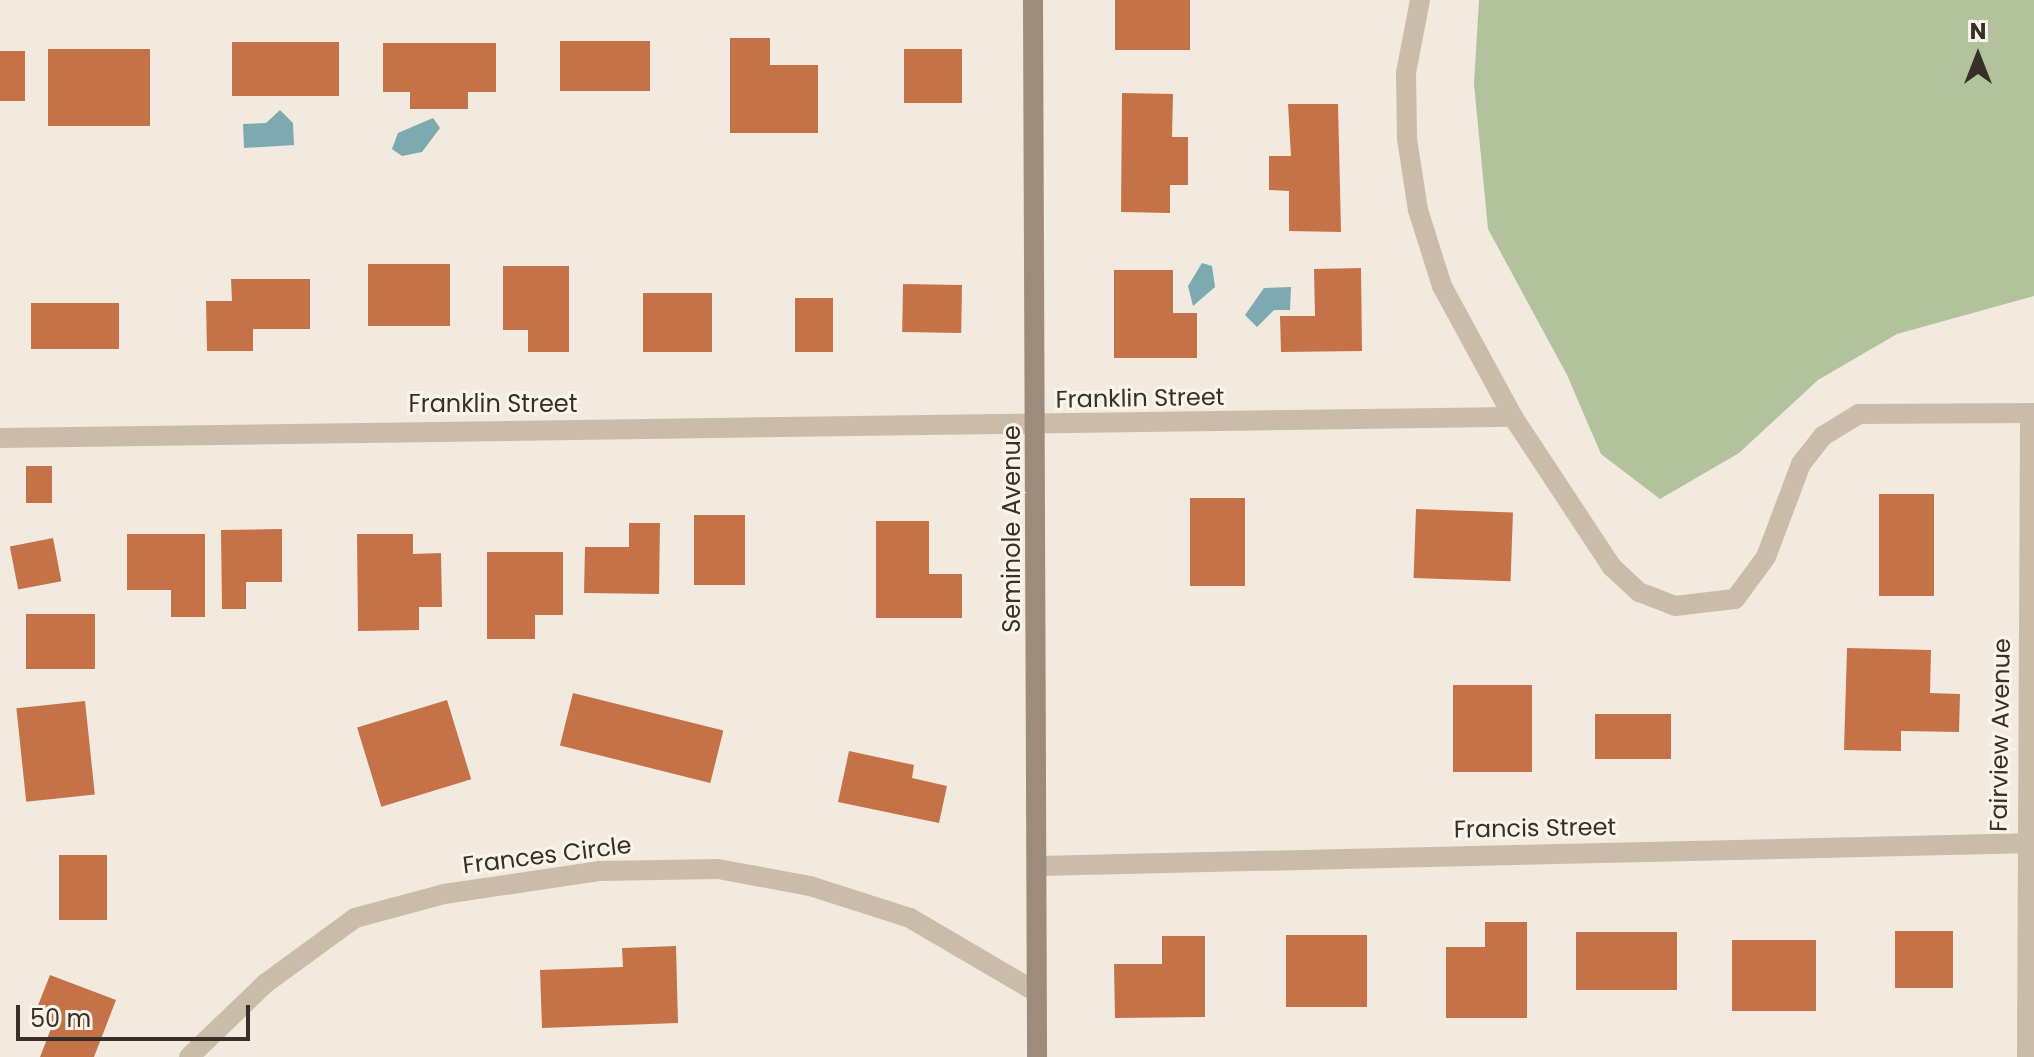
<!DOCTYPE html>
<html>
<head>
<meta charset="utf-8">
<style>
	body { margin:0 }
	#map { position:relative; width:2034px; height:1057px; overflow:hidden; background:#f2eade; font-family:Poppins,sans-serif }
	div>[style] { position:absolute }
	.green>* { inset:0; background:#b2c29d }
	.water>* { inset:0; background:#7da9b0 }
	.building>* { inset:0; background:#c57249; transform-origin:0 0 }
	.street>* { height:20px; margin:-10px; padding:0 10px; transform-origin:10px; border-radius:10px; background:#cbbca9 }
	.secondary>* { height:20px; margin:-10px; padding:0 10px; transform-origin:10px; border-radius:10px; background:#9e8b7b }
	span { translate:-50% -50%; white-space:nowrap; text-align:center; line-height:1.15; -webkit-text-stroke:6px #faf4ea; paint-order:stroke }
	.street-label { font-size:24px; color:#382f29 }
	.north { position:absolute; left:1938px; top:16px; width:80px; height:80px; -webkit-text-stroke:6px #faf4ea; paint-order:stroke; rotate:0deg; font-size:22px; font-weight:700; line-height:32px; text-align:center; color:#382f29 }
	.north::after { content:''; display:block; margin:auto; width:28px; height:36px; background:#382f29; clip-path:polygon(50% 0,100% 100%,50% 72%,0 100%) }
	.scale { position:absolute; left:16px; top:1005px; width:234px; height:36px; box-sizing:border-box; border:4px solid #382f29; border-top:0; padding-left:10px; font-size:24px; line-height:28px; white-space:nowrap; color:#382f29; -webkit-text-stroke:6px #faf4ea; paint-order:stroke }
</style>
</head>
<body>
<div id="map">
	<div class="green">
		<div style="clip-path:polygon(1479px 0,2034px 0,2034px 296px,1897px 334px,1818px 380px,1739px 453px,1660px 499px,1601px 454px,1567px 375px,1488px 229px,1474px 84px)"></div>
	</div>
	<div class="water">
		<div style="clip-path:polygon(280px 110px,293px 123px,294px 145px,244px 148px,243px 124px,266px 123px)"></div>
		<div style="clip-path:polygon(433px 118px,440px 128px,422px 152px,402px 156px,392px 149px,398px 133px)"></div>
		<div style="clip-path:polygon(1202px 263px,1212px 266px,1215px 287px,1193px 306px,1188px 286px)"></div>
		<div style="clip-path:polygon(1291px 287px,1290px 310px,1274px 310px,1257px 327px,1245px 315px,1264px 288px)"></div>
	</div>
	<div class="building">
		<div style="left:1115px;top:0;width:75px;height:50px"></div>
		<div style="clip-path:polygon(730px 38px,770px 38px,770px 65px,818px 65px,818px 133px,730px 133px)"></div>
		<div style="left:560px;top:41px;width:90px;height:50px"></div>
		<div style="left:232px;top:42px;width:107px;height:54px"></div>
		<div style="clip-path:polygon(383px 43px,496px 43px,496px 92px,468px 92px,468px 109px,410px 109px,410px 92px,383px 92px)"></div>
		<div style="left:48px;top:49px;width:102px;height:77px"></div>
		<div style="left:904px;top:49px;width:58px;height:54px"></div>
		<div style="left:0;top:51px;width:25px;height:50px"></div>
		<div style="clip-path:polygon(1122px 93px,1173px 94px,1172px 137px,1188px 137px,1188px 185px,1170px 185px,1170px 213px,1121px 212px)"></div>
		<div style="clip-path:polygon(1288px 104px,1338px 104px,1341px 232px,1289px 231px,1289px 191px,1269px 190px,1269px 156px,1291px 156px)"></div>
		<div style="left:368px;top:264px;width:82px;height:62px"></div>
		<div style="clip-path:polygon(503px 266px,569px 266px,569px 352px,528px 352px,528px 330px,503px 330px)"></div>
		<div style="clip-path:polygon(1361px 268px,1362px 351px,1281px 352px,1280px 316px,1315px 316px,1314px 269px)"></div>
		<div style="clip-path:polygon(1114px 270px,1173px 270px,1173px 313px,1197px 313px,1197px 358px,1114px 358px)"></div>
		<div style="clip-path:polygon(231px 279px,310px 279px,310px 329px,253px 329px,253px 351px,207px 351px,206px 301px,232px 301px)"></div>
		<div style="left:903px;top:284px;width:59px;height:48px;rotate:1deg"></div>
		<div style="left:643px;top:293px;width:69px;height:59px"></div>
		<div style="left:795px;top:298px;width:38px;height:54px"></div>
		<div style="left:31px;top:303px;width:88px;height:46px"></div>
		<div style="left:26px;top:466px;width:26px;height:37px"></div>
		<div style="left:1879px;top:494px;width:55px;height:102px"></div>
		<div style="left:1190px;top:498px;width:55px;height:88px"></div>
		<div style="left:1416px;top:509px;width:97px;height:69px;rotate:2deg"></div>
		<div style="left:694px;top:515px;width:51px;height:70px"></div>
		<div style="clip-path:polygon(876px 521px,929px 521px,929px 574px,962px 574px,962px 618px,876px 618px)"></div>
		<div style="clip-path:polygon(629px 523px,660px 523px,659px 594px,584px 593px,585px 547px,629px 547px)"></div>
		<div style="clip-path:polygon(282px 529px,282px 582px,246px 582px,246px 609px,222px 609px,221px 530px)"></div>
		<div style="clip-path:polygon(127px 534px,205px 534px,205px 617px,171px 617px,171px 590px,127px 590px)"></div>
		<div style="clip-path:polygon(357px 534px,413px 534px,413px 554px,441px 553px,442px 607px,419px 607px,419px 630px,358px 631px)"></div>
		<div style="left:53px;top:538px;width:44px;height:44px;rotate:79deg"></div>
		<div style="clip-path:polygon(487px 552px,563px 552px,563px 615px,535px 615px,535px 639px,487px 639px)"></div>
		<div style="left:26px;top:614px;width:69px;height:55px"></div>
		<div style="clip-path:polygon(1847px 648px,1931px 650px,1930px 693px,1960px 694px,1959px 732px,1901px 731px,1901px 751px,1844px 750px)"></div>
		<div style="left:1453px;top:685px;width:79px;height:87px"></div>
		<div style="left:573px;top:693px;width:155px;height:54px;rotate:14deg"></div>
		<div style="left:447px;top:700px;width:83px;height:94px;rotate:73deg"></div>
		<div style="left:85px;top:701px;width:94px;height:69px;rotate:84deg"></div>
		<div style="left:1595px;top:714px;width:76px;height:45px"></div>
		<div style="clip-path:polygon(849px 751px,914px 765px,912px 778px,947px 786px,939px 823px,838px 802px)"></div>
		<div style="left:59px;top:855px;width:48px;height:65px"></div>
		<div style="clip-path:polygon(1485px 922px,1527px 922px,1527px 1018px,1446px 1018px,1446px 947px,1485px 947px)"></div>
		<div style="left:1895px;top:931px;width:58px;height:57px"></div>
		<div style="left:1576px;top:932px;width:101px;height:58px"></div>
		<div style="left:1286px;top:935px;width:81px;height:72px"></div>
		<div style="clip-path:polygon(1162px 936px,1205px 936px,1205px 1017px,1115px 1018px,1114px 964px,1162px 964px)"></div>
		<div style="left:1732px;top:940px;width:84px;height:71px"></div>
		<div style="clip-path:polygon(676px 946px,678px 1023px,542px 1028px,540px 970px,623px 967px,622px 948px)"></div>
		<div style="clip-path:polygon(50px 975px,116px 1000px,94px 1057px,40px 1057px,52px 1026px,33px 1018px)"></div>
	</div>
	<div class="street">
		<div style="left:1420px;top:0;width:74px;rotate:100.9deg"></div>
		<div style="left:1406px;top:73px;width:66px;rotate:89.1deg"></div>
		<div style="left:1407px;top:139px;width:72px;rotate:81.2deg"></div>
		<div style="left:1418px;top:210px;width:80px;rotate:72.5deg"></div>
		<div style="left:1442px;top:286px;width:149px;rotate:61.5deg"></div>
		<div style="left:1513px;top:417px;width:180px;rotate:56.6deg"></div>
		<div style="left:1612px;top:567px;width:37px;rotate:43deg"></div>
		<div style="left:1639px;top:592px;width:39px;rotate:21deg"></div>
		<div style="left:1675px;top:606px;width:60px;rotate:-6.7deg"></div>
		<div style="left:1735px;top:599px;width:52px;rotate:-53.6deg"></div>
		<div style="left:1766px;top:557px;width:99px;rotate:-69.4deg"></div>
		<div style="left:1801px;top:464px;width:36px;rotate:-52deg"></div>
		<div style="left:1823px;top:436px;width:42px;rotate:-31.4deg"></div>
		<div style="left:1859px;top:414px;width:175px;rotate:-0.3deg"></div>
		<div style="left:0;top:438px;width:1513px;rotate:-0.8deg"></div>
		<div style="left:1038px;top:866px;width:996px;rotate:-1.32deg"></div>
		<div style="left:189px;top:1057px;width:107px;rotate:-43.9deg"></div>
		<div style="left:266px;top:983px;width:110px;rotate:-36.1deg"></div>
		<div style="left:355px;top:918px;width:92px;rotate:-15.1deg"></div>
		<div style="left:444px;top:894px;width:158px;rotate:-8.4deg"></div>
		<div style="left:600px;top:871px;width:118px;rotate:-1deg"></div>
		<div style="left:718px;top:869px;width:94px;rotate:10.5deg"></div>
		<div style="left:810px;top:886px;width:105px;rotate:17.7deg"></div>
		<div style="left:910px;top:918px;width:146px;rotate:30.4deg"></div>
		<div style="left:2027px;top:1057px;width:644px;rotate:-89.73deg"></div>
	</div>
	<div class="secondary">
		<div style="left:1033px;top:0;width:1057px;rotate:89.78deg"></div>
	</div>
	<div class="street-label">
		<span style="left:1140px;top:398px;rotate:-1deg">Franklin Street</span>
		<span style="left:493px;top:404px">Franklin Street</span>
		<span style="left:1012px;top:529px;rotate:-90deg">Seminole Avenue</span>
		<span style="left:2000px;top:735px;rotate:-89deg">Fairview Avenue</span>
		<span style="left:1535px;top:828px;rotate:-1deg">Francis Street</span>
		<span style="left:547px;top:855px;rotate:-7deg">Frances Circle</span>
	</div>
	<div class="north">N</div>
	<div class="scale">50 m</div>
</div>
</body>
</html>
